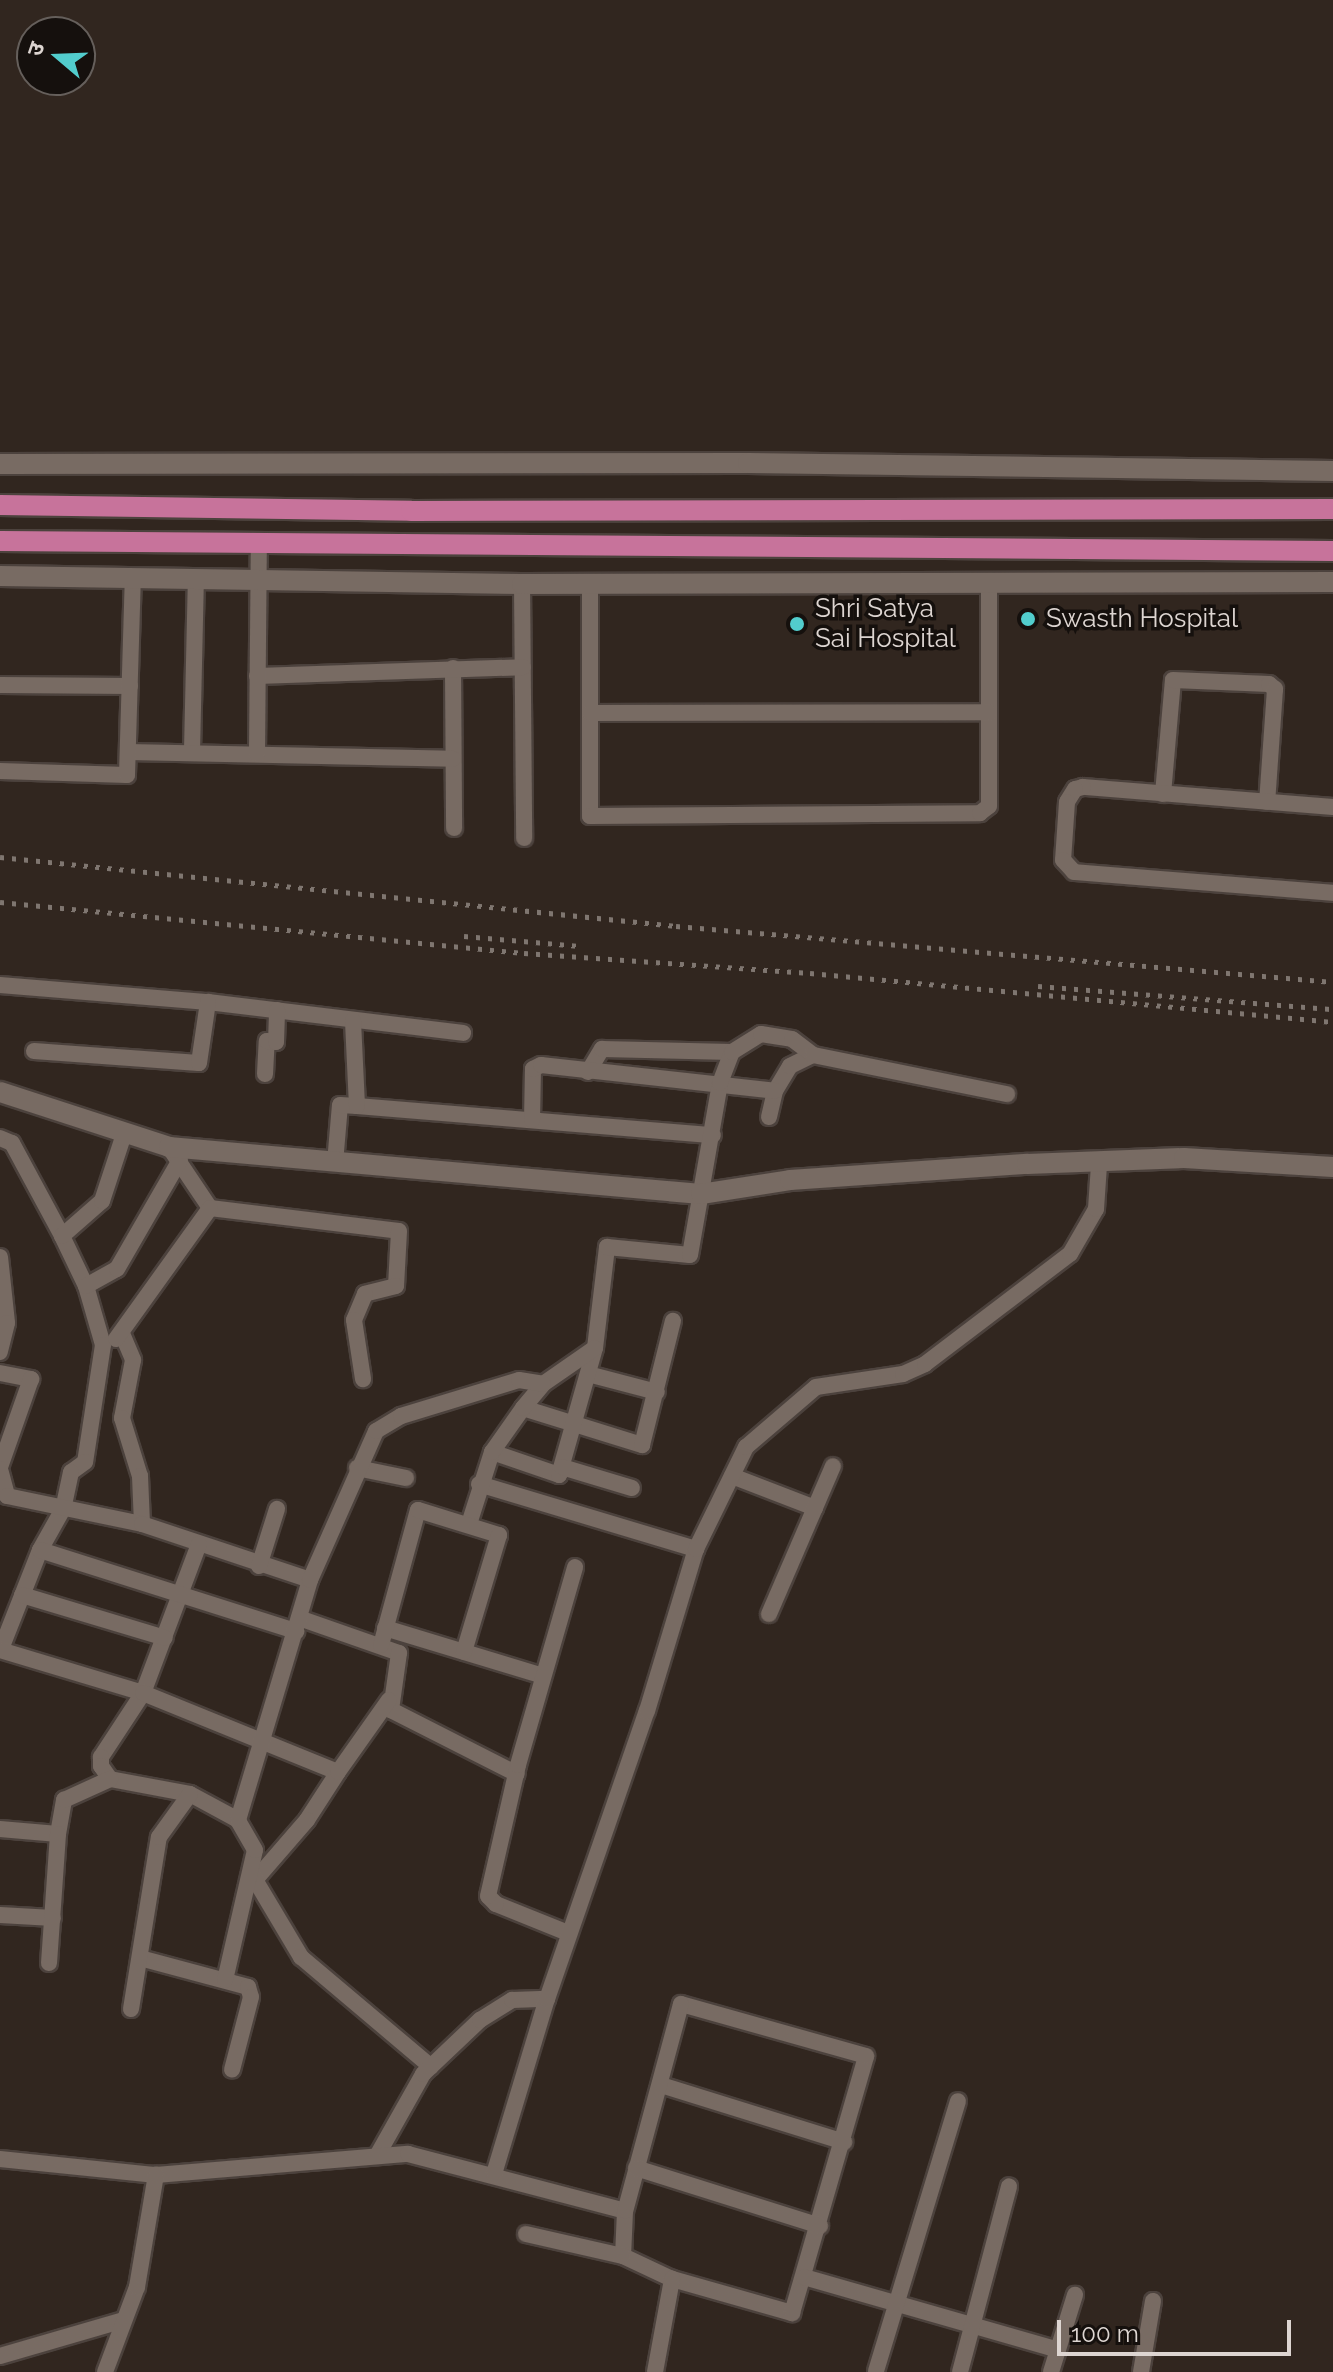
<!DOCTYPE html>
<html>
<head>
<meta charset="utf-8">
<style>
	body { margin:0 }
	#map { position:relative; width:1333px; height:2372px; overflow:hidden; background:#31261f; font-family:Raleway,"Noto Sans Devanagari",sans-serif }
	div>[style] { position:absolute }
	.roads { filter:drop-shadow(2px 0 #4c423d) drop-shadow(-2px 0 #4c423d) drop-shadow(0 2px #4c423d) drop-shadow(0 -2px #4c423d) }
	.street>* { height:16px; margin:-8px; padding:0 8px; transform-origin:8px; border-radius:8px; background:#786b63 }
	.secondary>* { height:20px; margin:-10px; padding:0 10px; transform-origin:10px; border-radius:10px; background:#786b63 }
	.primary>* { height:20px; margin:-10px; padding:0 10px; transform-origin:10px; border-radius:10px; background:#c7739b }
	.rail>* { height:5px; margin-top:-2.5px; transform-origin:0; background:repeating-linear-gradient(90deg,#7f7670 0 4px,transparent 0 12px) }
	.dots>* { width:22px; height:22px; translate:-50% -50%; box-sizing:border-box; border:4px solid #15100d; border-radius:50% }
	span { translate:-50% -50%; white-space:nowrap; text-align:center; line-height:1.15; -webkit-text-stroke:7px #15100d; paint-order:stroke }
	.poi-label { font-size:26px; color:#ddd5d1 }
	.left { translate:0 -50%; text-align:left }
	.north { position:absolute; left:16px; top:16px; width:80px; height:80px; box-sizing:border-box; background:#15100d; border:2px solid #655f5b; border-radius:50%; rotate:289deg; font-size:22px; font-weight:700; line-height:32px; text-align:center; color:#ddd5d1 }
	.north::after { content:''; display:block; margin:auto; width:28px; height:36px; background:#52cdcd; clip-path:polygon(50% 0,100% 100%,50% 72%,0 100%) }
	.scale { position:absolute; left:1057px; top:2320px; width:234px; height:36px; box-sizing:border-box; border:4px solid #ddd5d1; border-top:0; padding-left:10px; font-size:24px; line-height:28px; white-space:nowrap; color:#ddd5d1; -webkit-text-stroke:6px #15100d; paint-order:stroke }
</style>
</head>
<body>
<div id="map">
	<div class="roads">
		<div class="street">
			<div style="left:522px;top:584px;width:254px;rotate:89.5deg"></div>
			<div style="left:590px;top:584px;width:232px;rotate:90deg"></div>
			<div style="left:590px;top:816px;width:390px;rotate:-0.4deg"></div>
			<div style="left:980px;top:813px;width:11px;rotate:-38deg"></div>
			<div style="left:989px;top:806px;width:225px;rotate:-90deg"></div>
			<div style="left:453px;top:668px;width:160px;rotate:89.6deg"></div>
			<div style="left:257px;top:676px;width:266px;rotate:-1.9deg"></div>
			<div style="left:0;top:685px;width:130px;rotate:0.4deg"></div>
			<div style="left:590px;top:713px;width:398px;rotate:-0.1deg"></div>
			<div style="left:192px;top:751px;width:172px;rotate:-88.7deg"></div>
			<div style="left:128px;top:752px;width:325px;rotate:1.2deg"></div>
			<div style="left:257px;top:754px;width:209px;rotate:-89.5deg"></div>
			<div style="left:0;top:771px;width:127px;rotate:1.8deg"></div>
			<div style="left:127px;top:775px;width:197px;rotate:-88.3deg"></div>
			<div style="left:1163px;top:794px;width:114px;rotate:-85deg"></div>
			<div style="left:1173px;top:680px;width:96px;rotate:2.4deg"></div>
			<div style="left:1269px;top:684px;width:8px;rotate:40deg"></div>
			<div style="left:1275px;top:689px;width:113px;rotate:94deg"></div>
			<div style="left:1333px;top:807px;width:251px;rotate:-175.4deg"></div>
			<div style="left:1083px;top:787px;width:8px;rotate:166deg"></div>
			<div style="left:1075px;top:789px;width:15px;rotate:122deg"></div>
			<div style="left:1067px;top:802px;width:58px;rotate:93.9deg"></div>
			<div style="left:1063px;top:860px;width:16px;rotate:47deg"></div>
			<div style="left:1074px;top:872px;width:260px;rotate:4.6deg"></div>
			<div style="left:0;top:985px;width:209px;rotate:4.7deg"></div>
			<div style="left:208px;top:1002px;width:257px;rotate:6.9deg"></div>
			<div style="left:34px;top:1051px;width:165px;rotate:4.2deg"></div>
			<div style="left:199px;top:1063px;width:62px;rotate:-81.6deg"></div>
			<div style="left:588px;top:1072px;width:27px;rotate:-59deg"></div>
			<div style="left:602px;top:1049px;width:130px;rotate:1.3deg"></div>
			<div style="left:265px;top:1074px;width:33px;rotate:-87deg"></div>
			<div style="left:267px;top:1041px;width:9px;rotate:6deg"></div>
			<div style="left:276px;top:1042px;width:32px;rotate:-88deg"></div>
			<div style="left:357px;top:1106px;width:357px;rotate:4.7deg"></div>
			<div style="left:769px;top:1117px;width:27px;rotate:-77deg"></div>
			<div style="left:775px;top:1091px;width:29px;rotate:-59deg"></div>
			<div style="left:790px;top:1066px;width:25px;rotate:-26deg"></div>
			<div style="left:532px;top:1120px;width:51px;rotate:-88.9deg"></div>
			<div style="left:533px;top:1069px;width:9px;rotate:-27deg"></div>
			<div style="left:541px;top:1065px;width:235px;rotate:6.3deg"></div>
			<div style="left:0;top:1138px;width:13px;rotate:23deg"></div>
			<div style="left:12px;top:1143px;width:106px;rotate:61.7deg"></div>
			<div style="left:62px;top:1236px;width:55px;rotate:64.4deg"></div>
			<div style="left:86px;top:1286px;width:61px;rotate:73.9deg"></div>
			<div style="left:103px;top:1345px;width:118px;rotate:98.7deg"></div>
			<div style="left:85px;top:1462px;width:17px;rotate:144deg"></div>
			<div style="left:71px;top:1472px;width:38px;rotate:102deg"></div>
			<div style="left:63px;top:1509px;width:47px;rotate:119.3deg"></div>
			<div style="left:40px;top:1550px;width:106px;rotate:111.5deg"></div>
			<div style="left:169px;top:1147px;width:73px;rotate:56.1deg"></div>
			<div style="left:210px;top:1208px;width:190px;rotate:6.9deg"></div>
			<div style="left:399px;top:1231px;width:55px;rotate:93.1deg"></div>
			<div style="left:396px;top:1286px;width:32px;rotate:166deg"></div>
			<div style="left:365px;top:1294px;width:28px;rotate:113deg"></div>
			<div style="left:354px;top:1320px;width:60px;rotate:81.3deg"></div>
			<div style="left:335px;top:1163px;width:58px;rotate:-85.1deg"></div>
			<div style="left:340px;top:1105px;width:17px;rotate:3deg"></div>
			<div style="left:357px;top:1106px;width:86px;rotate:-92.7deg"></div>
			<div style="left:62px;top:1236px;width:53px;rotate:-41.2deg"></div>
			<div style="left:102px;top:1201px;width:71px;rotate:-71.8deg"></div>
			<div style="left:0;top:1257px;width:66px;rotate:83.9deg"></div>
			<div style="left:7px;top:1323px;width:30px;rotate:104deg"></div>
			<div style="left:86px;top:1286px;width:35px;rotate:-29deg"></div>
			<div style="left:117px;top:1269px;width:126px;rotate:-60deg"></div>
			<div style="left:123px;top:1336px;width:26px;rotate:67deg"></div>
			<div style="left:133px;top:1360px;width:59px;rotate:100.7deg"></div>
			<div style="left:122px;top:1418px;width:61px;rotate:72.8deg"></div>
			<div style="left:140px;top:1476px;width:48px;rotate:87.6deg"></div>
			<div style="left:116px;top:1339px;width:161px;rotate:-54.3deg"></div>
			<div style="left:0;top:1373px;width:32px;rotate:11deg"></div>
			<div style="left:31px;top:1379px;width:93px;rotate:109.4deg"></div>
			<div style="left:588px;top:1374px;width:71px;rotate:14.6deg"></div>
			<div style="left:523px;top:1408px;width:125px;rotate:17.3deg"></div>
			<div style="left:642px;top:1445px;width:128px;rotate:-76deg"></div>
			<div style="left:492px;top:1452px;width:71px;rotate:18.9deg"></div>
			<div style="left:559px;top:1475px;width:132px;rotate:-74.2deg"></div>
			<div style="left:595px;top:1348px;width:102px;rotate:-83.2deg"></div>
			<div style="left:607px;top:1247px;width:83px;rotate:5.5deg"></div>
			<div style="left:690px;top:1255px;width:175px;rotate:-80.1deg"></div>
			<div style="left:720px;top:1083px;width:33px;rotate:-69deg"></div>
			<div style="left:732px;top:1052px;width:34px;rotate:-32deg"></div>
			<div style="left:761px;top:1034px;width:31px;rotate:9deg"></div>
			<div style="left:792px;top:1039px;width:26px;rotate:37deg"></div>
			<div style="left:813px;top:1055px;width:198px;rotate:11.4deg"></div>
			<div style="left:562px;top:1467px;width:73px;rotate:16.7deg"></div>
			<div style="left:357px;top:1468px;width:50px;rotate:11.5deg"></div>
			<div style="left:0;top:1469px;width:28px;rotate:75deg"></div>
			<div style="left:7px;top:1496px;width:138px;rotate:11.7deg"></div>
			<div style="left:142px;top:1524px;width:177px;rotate:18.4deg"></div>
			<div style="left:732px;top:1476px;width:89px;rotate:21.1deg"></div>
			<div style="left:479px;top:1484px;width:227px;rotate:16.7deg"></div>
			<div style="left:469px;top:1524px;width:76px;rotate:-72.3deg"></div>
			<div style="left:492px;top:1452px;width:54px;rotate:-54.8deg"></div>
			<div style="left:523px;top:1408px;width:31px;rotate:-50deg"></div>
			<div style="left:543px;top:1384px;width:63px;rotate:-34.7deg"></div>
			<div style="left:199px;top:1544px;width:159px;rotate:110.6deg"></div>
			<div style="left:143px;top:1693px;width:77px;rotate:123.3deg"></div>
			<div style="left:101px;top:1757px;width:9px;rotate:90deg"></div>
			<div style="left:101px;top:1766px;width:16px;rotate:55deg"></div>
			<div style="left:110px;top:1779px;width:81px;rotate:10.6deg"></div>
			<div style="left:190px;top:1794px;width:55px;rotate:28.4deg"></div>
			<div style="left:40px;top:1550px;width:269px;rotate:17.6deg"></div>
			<div style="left:259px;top:1566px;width:60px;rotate:-72.5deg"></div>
			<div style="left:22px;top:1595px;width:149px;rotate:16.7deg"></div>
			<div style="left:769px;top:1614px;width:161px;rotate:-66.6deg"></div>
			<div style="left:299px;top:1618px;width:106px;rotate:19.3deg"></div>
			<div style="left:399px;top:1653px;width:58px;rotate:98deg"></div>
			<div style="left:391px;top:1710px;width:141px;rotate:26.9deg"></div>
			<div style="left:385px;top:1628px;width:165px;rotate:16.9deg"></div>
			<div style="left:381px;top:1645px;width:140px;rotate:-74.7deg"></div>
			<div style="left:418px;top:1510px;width:85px;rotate:17.2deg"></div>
			<div style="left:499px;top:1535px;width:122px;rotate:106.7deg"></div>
			<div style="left:0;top:1650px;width:149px;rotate:16.7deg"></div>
			<div style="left:143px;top:1693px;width:210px;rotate:22.1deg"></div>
			<div style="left:338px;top:1772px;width:57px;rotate:122.9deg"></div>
			<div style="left:307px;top:1820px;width:79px;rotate:130.9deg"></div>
			<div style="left:338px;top:1772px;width:88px;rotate:-54.7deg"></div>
			<div style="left:0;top:1829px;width:58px;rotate:4.9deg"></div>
			<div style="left:58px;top:1834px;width:35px;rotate:-80deg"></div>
			<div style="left:64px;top:1800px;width:51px;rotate:-24.5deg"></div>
			<div style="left:251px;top:1873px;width:98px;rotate:59.2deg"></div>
			<div style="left:301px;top:1957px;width:170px;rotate:40.2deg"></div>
			<div style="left:0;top:1915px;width:53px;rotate:3.2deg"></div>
			<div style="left:568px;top:1933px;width:78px;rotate:-158.1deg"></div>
			<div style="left:496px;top:1904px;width:11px;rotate:-135deg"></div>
			<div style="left:488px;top:1896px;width:134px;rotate:-77.1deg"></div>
			<div style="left:518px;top:1765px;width:206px;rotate:-73.9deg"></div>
			<div style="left:140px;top:1958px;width:112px;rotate:15deg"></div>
			<div style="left:248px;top:1987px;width:10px;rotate:73deg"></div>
			<div style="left:251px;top:1997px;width:75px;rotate:104.6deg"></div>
			<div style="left:49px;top:1963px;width:129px;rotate:-86deg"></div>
			<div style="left:225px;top:1980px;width:133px;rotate:-77deg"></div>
			<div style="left:255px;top:1850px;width:34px;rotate:-120deg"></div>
			<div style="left:238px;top:1820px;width:251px;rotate:-73.3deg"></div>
			<div style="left:310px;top:1580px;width:163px;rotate:-66.1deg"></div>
			<div style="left:376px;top:1431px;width:29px;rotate:-31deg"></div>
			<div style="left:401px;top:1416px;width:123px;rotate:-17deg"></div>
			<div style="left:519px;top:1380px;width:24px;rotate:9deg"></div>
			<div style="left:131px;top:2009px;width:174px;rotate:-80.8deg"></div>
			<div style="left:159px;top:1837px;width:53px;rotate:-54.2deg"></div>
			<div style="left:661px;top:2085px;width:192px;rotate:17.3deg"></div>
			<div style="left:378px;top:2154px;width:92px;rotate:-60.6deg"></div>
			<div style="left:423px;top:2074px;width:79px;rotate:-43.5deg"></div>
			<div style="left:480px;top:2020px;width:38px;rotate:-32deg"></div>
			<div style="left:512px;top:2000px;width:35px;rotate:-2deg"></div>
			<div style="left:0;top:2159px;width:157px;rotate:5.9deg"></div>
			<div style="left:156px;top:2175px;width:253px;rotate:-4.8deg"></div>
			<div style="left:408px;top:2154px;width:224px;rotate:14.7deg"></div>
			<div style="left:625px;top:2211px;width:45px;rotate:92.5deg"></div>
			<div style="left:623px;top:2256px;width:54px;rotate:25.1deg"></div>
			<div style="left:672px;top:2279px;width:125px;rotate:15.8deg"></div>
			<div style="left:792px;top:2313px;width:267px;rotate:-73.9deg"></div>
			<div style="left:866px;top:2056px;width:192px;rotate:-164.3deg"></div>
			<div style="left:681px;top:2004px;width:214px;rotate:105.1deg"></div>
			<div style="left:636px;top:2168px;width:193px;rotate:17.5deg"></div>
			<div style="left:494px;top:2174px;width:183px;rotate:-73.2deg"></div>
			<div style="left:547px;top:1999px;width:305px;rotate:-70.9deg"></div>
			<div style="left:647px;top:1711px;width:169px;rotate:-73.2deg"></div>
			<div style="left:696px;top:1549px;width:114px;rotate:-63.9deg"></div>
			<div style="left:746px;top:1447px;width:92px;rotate:-40.6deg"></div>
			<div style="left:816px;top:1387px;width:88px;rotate:-8.5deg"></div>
			<div style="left:903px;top:1374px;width:24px;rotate:-24deg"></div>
			<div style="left:925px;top:1364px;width:182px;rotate:-37.2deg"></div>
			<div style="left:1070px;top:1254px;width:52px;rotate:-60deg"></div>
			<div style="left:1096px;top:1209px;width:44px;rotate:-86.1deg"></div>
			<div style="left:526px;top:2234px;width:99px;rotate:12.8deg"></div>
			<div style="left:804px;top:2277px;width:264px;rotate:16deg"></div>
			<div style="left:0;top:2356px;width:129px;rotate:-16.2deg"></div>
			<div style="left:876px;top:2371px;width:282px;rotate:-73.1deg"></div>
			<div style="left:105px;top:2372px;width:91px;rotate:-69.4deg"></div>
			<div style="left:137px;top:2287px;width:114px;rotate:-80.4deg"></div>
			<div style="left:655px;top:2372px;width:95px;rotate:-79.6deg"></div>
			<div style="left:960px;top:2372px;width:192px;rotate:-75.2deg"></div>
			<div style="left:1051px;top:2372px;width:81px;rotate:-72.7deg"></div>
			<div style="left:1141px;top:2372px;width:72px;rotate:-80.4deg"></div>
		</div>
		<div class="secondary">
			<div style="left:0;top:464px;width:748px;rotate:-0.08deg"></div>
			<div style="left:748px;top:463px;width:585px;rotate:0.78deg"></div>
			<div style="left:0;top:576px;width:522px;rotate:0.88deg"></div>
			<div style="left:522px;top:584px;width:811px;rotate:-0.14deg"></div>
			<div style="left:0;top:1092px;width:178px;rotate:18deg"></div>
			<div style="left:169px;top:1147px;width:534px;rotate:5.05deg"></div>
			<div style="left:701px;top:1194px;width:90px;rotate:-8.9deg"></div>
			<div style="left:790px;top:1180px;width:238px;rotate:-3.9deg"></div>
			<div style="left:1027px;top:1164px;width:157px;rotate:-2.2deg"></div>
			<div style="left:1184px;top:1158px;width:149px;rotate:3.5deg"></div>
		</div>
		<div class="primary">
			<div style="left:0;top:505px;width:411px;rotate:0.8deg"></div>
			<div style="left:411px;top:511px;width:922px;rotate:-0.12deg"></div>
			<div style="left:0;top:541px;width:1333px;rotate:0.43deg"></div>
		</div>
	</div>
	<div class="rail">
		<div style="left:0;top:857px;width:680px;rotate:5.83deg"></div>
		<div style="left:676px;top:926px;width:659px;rotate:4.87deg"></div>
		<div style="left:0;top:902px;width:526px;rotate:5.56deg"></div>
		<div style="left:524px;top:953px;width:287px;rotate:4deg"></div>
		<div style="left:810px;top:973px;width:525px;rotate:5.35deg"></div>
		<div style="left:464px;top:936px;width:116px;rotate:4.9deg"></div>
		<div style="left:1038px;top:986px;width:296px;rotate:4.5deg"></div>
	</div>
	<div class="dots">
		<div style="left:1028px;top:619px;background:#52cdcd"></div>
		<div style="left:797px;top:624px;background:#52cdcd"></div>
	</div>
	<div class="poi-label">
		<span class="left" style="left:815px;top:624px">Shri Satya<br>Sai Hospital</span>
		<span class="left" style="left:1046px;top:619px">Swasth Hospital</span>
	</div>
	<div class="north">उ</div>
	<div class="scale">100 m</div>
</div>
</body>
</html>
